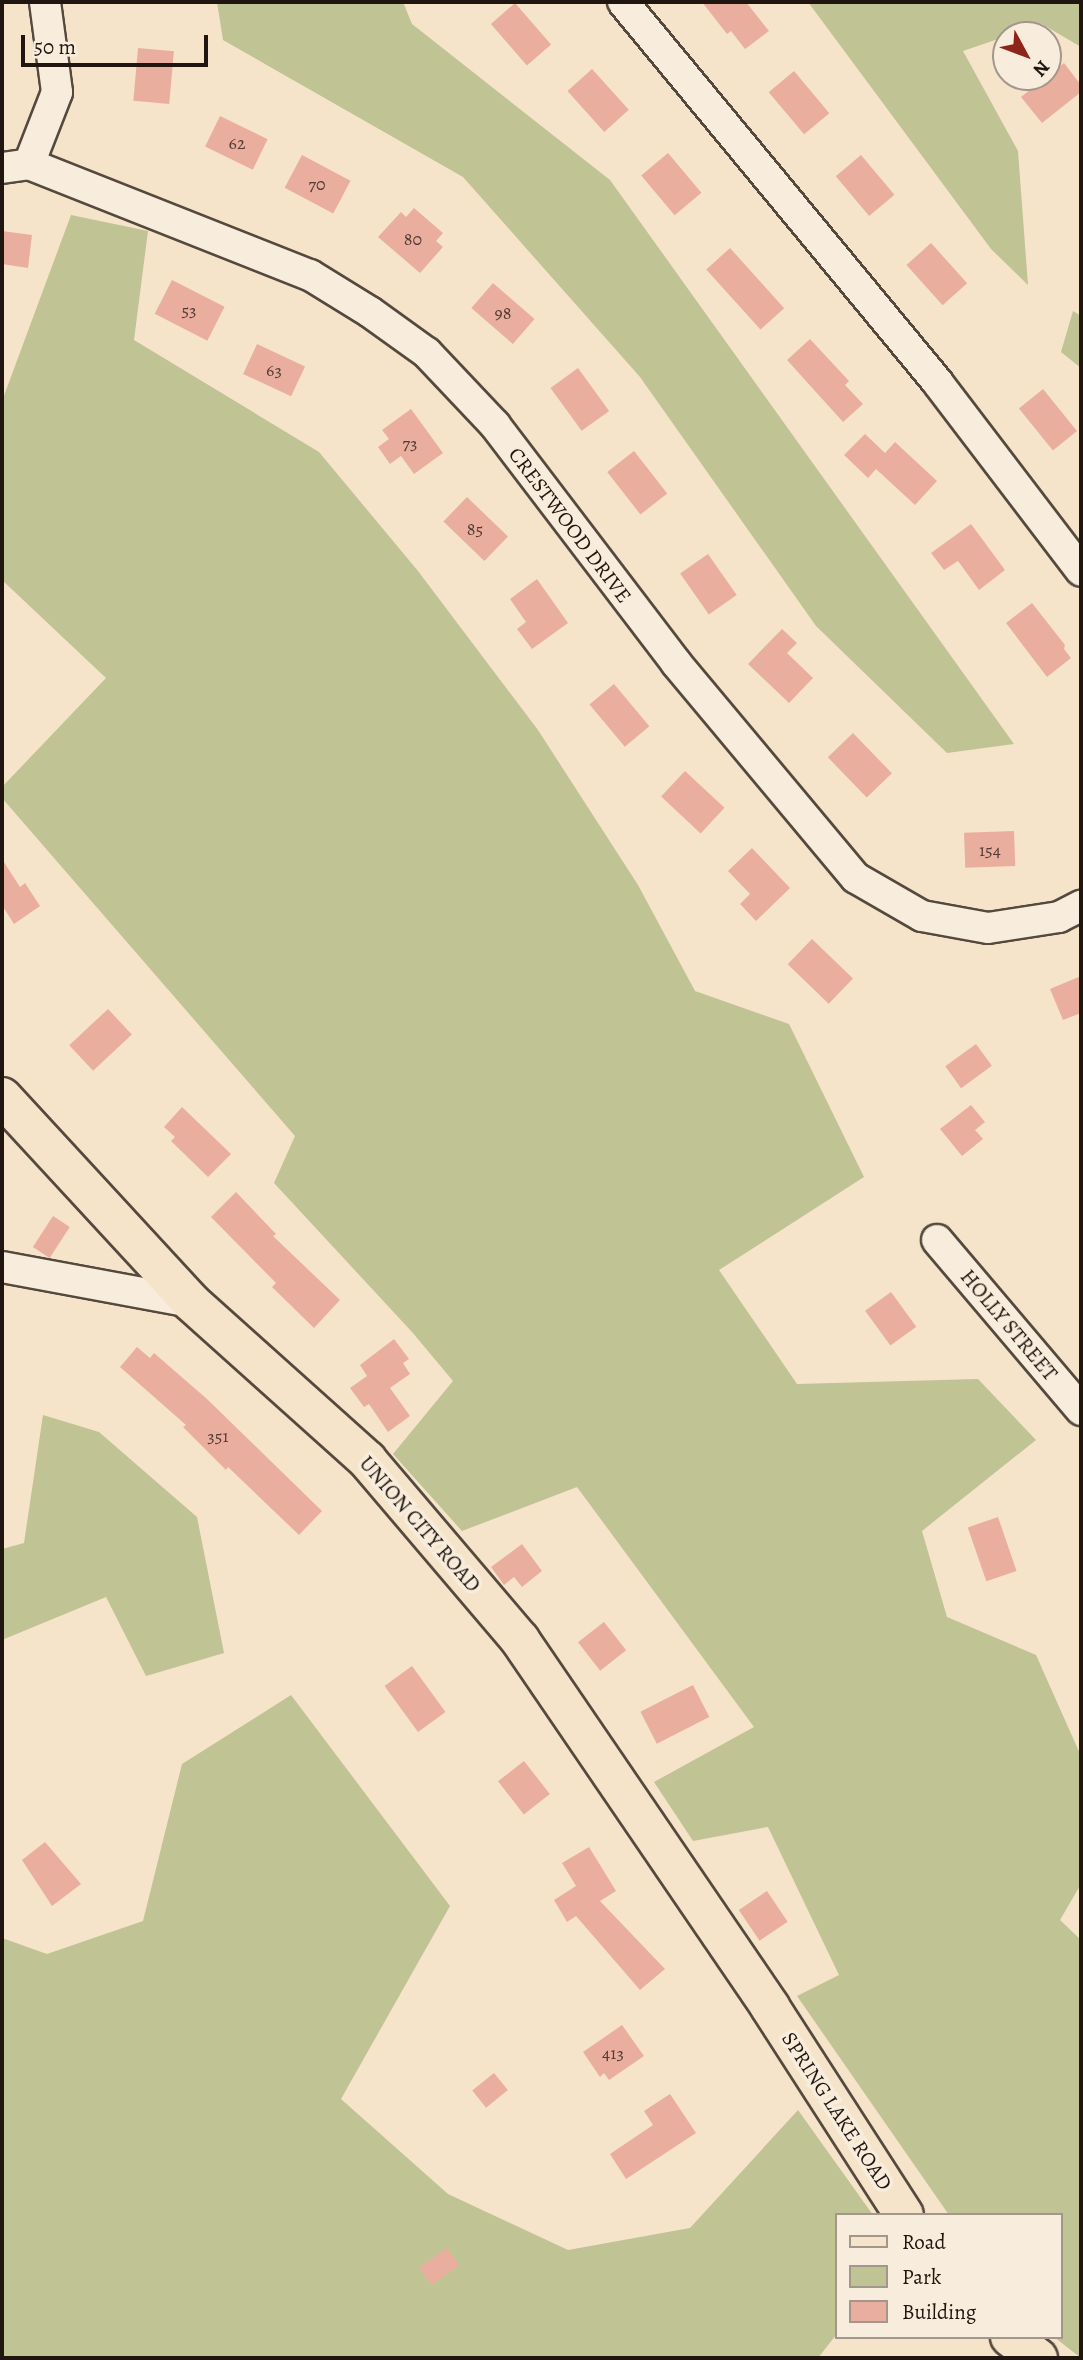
<!DOCTYPE html>
<html>
<head>
<meta charset="utf-8">
<style>
	body { margin:0 }
	#map { position:relative; width:1083px; height:2360px; overflow:hidden; background:#f5e4c9; font-family:Alegreya,serif }
	div>[style] { position:absolute }
	.green>* { inset:0; background:#c0c394 }
	.building>* { inset:0; background:#eaae9f; transform-origin:0 0 }
	.roads { filter:drop-shadow(2px 0 #55493e) drop-shadow(-2px 0 #55493e) drop-shadow(0 2px #55493e) drop-shadow(0 -2px #55493e) }
	.minor>* { height:30px; margin:-15px; padding:0 15px; transform-origin:15px; border-radius:15px; background:#f8eddc }
	.major>* { height:38px; margin:-19px; padding:0 19px; transform-origin:19px; border-radius:19px; background:#f5e4c9 }
	span { translate:-50% -50%; white-space:nowrap; text-align:center; line-height:1.15; -webkit-text-stroke:7px #f8eddc; paint-order:stroke }
	.number-label { font-size:18px; color:#523b33 }
	.number-label span { -webkit-text-stroke-width:0 }
	.street-label { font-size:21px; color:#20150f }
	.frame { position:absolute; inset:0; border:4px solid #20150f; pointer-events:none }
	.legend { position:absolute; left:835px; top:2213px; width:228px; height:126px; box-sizing:border-box; background:#f8eddc; border:2px solid #a2978a; margin:0; padding:9px 12px; list-style:none; font-size:21px; color:#20150f }
	.legend li { display:flex; align-items:center; gap:14px; height:35px }
	.legend b { width:35px; border:2px solid #a2978a }
	.north { position:absolute; left:992px; top:21px; width:70px; height:70px; box-sizing:border-box; background:#f8eddc; border:2px solid #a2978a; border-radius:50%; rotate:131deg; font-size:19px; font-weight:700; line-height:28px; text-align:center; color:#20150f }
	.north::after { content:''; display:block; margin:auto; width:24px; height:32px; background:#8f2418; clip-path:polygon(50% 0,100% 100%,50% 72%,0 100%) }
	.scale { position:absolute; left:21px; top:35px; width:187px; height:32px; box-sizing:border-box; border:4px solid #20150f; border-top:0; padding-left:9px; font-size:21px; line-height:24px; white-space:nowrap; color:#20150f; -webkit-text-stroke:5px #f8eddc; paint-order:stroke }
</style>
</head>
<body>
<div id="map">
	<div class="green">
		<div style="clip-path:polygon(217px 2px,403px 2px,412px 24px,610px 180px,1014px 744px,947px 753px,816px 626px,640px 377px,463px 177px,223px 40px)"></div>
		<div style="clip-path:polygon(808px 2px,1081px 2px,1081px 47px,1042px 24px,963px 51px,1018px 151px,1028px 285px,991px 249px)"></div>
		<div style="clip-path:polygon(71px 215px,148px 231px,134px 340px,319px 452px,418px 571px,538px 730px,638px 885px,695px 991px,789px 1024px,864px 1177px,719px 1270px,797px 1384px,978px 1379px,1036px 1440px,922px 1531px,947px 1617px,1036px 1655px,1081px 1756px,1081px 1884px,1060px 1920px,1081px 1940px,1081px 2358px,1054px 2337px,1060px 2337px,1060px 2215px,949px 2215px,797px 1996px,839px 1975px,768px 1827px,693px 1841px,654px 1782px,754px 1727px,577px 1487px,462px 1531px,393px 1454px,453px 1381px,412px 1332px,274px 1183px,295px 1136px,2px 798px,2px 787px,106px 678px,2px 580px,2px 401px)"></div>
		<div style="clip-path:polygon(1073px 311px,1081px 316px,1081px 368px,1061px 352px)"></div>
		<div style="clip-path:polygon(43px 1415px,99px 1432px,197px 1517px,224px 1653px,146px 1676px,106px 1597px,2px 1640px,2px 1549px,24px 1543px)"></div>
		<div style="clip-path:polygon(291px 1695px,450px 1906px,341px 2099px,448px 2194px,568px 2250px,690px 2228px,798px 2110px,873px 2215px,836px 2215px,836px 2335px,818px 2358px,2px 2358px,2px 1938px,47px 1954px,143px 1921px,182px 1764px)"></div>
	</div>
	<div class="building">
		<div style="clip-path:polygon(702px 2px,746px 2px,769px 31px,745px 49px,731px 31px,727px 34px)"></div>
		<div style="left:515px;top:3px;width:55px;height:32px;rotate:49deg"></div>
		<div style="left:138px;top:48px;width:36px;height:53px;rotate:5deg"></div>
		<div style="clip-path:polygon(1064px 63px,1081px 85px,1081px 92px,1042px 123px,1021px 97px)"></div>
		<div style="left:592px;top:69px;width:55px;height:33px;rotate:48deg"></div>
		<div style="left:794px;top:71px;width:55px;height:33px;rotate:50deg"></div>
		<div style="left:220px;top:116px;width:53px;height:34px;rotate:26deg"></div>
		<div style="left:668px;top:153px;width:52px;height:35px;rotate:50deg"></div>
		<div style="left:302px;top:155px;width:55px;height:37px;rotate:28deg"></div>
		<div style="left:861px;top:155px;width:52px;height:33px;rotate:50deg"></div>
		<div style="clip-path:polygon(414px 208px,443px 233px,436px 241px,443px 247px,420px 273px,378px 237px,401px 212px,406px 217px)"></div>
		<div style="clip-path:polygon(2px 231px,32px 235px,28px 268px,2px 264px)"></div>
		<div style="left:931px;top:243px;width:54px;height:33px;rotate:48deg"></div>
		<div style="left:730px;top:248px;width:81px;height:32px;rotate:48deg"></div>
		<div style="left:172px;top:280px;width:59px;height:38px;rotate:27deg"></div>
		<div style="left:493px;top:283px;width:55px;height:33px;rotate:41deg"></div>
		<div style="clip-path:polygon(810px 339px,849px 381px,845px 385px,863px 404px,843px 422px,787px 360px)"></div>
		<div style="left:257px;top:344px;width:53px;height:33px;rotate:25deg"></div>
		<div style="left:578px;top:368px;width:53px;height:34px;rotate:54deg"></div>
		<div style="left:1043px;top:389px;width:54px;height:31px;rotate:51deg"></div>
		<div style="clip-path:polygon(411px 409px,443px 453px,414px 474px,401px 456px,390px 464px,378px 447px,389px 439px,382px 430px)"></div>
		<div style="clip-path:polygon(865px 434px,885px 453px,895px 442px,937px 481px,915px 505px,876px 469px,868px 478px,844px 455px)"></div>
		<div style="left:634px;top:451px;width:54px;height:34px;rotate:52deg"></div>
		<div style="left:467px;top:497px;width:57px;height:34px;rotate:44deg"></div>
		<div style="clip-path:polygon(971px 524px,1005px 570px,979px 590px,958px 561px,944px 570px,931px 553px)"></div>
		<div style="left:708px;top:554px;width:50px;height:34px;rotate:55deg"></div>
		<div style="clip-path:polygon(537px 579px,568px 623px,532px 649px,517px 629px,526px 622px,510px 599px)"></div>
		<div style="clip-path:polygon(1032px 603px,1065px 645px,1064px 649px,1071px 658px,1047px 677px,1006px 623px)"></div>
		<div style="clip-path:polygon(782px 629px,797px 643px,787px 653px,813px 678px,789px 703px,748px 664px)"></div>
		<div style="left:614px;top:684px;width:55px;height:32px;rotate:50deg"></div>
		<div style="left:853px;top:733px;width:56px;height:35px;rotate:46deg"></div>
		<div style="left:685px;top:771px;width:54px;height:35px;rotate:43deg"></div>
		<div style="left:1014px;top:831px;width:35px;height:50px;rotate:88deg"></div>
		<div style="clip-path:polygon(752px 848px,790px 888px,756px 921px,740px 904px,750px 894px,728px 871px)"></div>
		<div style="clip-path:polygon(2px 859px,20px 887px,25px 883px,40px 906px,14px 924px,2px 905px)"></div>
		<div style="left:812px;top:939px;width:57px;height:35px;rotate:44deg"></div>
		<div style="clip-path:polygon(1081px 976px,1081px 1013px,1063px 1020px,1050px 989px)"></div>
		<div style="left:108px;top:1009px;width:35px;height:53px;rotate:47deg"></div>
		<div style="left:976px;top:1044px;width:27px;height:38px;rotate:54deg"></div>
		<div style="clip-path:polygon(971px 1105px,985px 1122px,975px 1130px,983px 1139px,962px 1156px,940px 1129px)"></div>
		<div style="clip-path:polygon(182px 1107px,231px 1154px,208px 1177px,171px 1141px,175px 1137px,164px 1127px)"></div>
		<div style="clip-path:polygon(236px 1192px,276px 1234px,273px 1236px,340px 1300px,314px 1328px,272px 1287px,276px 1283px,211px 1217px)"></div>
		<div style="left:53px;top:1216px;width:20px;height:37px;rotate:33deg"></div>
		<div style="left:891px;top:1292px;width:43px;height:32px;rotate:54deg"></div>
		<div style="clip-path:polygon(394px 1339px,409px 1359px,403px 1363px,410px 1374px,390px 1388px,410px 1416px,388px 1432px,369px 1404px,364px 1407px,350px 1388px,367px 1376px,360px 1365px)"></div>
		<div style="clip-path:polygon(137px 1347px,150px 1358px,154px 1353px,207px 1399px,322px 1511px,299px 1535px,228px 1467px,226px 1470px,183px 1427px,186px 1425px,120px 1367px)"></div>
		<div style="left:998px;top:1517px;width:57px;height:32px;rotate:71deg"></div>
		<div style="clip-path:polygon(522px 1544px,542px 1571px,522px 1587px,514px 1577px,504px 1585px,491px 1567px)"></div>
		<div style="left:604px;top:1622px;width:36px;height:33px;rotate:52deg"></div>
		<div style="left:412px;top:1666px;width:57px;height:34px;rotate:54deg"></div>
		<div style="left:693px;top:1685px;width:36px;height:59px;rotate:63deg"></div>
		<div style="left:524px;top:1761px;width:42px;height:33px;rotate:52deg"></div>
		<div style="clip-path:polygon(45px 1842px,81px 1884px,52px 1906px,22px 1860px)"></div>
		<div style="clip-path:polygon(589px 1847px,616px 1891px,600px 1901px,665px 1969px,640px 1990px,576px 1916px,567px 1922px,554px 1900px,576px 1886px,562px 1863px)"></div>
		<div style="left:767px;top:1891px;width:37px;height:34px;rotate:56deg"></div>
		<div style="clip-path:polygon(622px 2025px,644px 2056px,609px 2080px,604px 2073px,600px 2077px,583px 2052px)"></div>
		<div style="left:494px;top:2073px;width:22px;height:28px;rotate:51deg"></div>
		<div style="clip-path:polygon(670px 2094px,696px 2133px,626px 2179px,610px 2154px,653px 2125px,644px 2111px)"></div>
		<div style="left:447px;top:2248px;width:21px;height:34px;rotate:55deg"></div>
	</div>
	<div class="roads">
		<div class="minor">
			<div style="left:623px;top:2px;width:494px;rotate:50.4deg"></div>
			<div style="left:938px;top:383px;width:236px;rotate:52.7deg"></div>
			<div style="left:29px;top:164px;width:77px;rotate:-68.7deg"></div>
			<div style="left:57px;top:92px;width:91px;rotate:-97.6deg"></div>
			<div style="left:2px;top:168px;width:27px;rotate:-8deg"></div>
			<div style="left:29px;top:164px;width:302px;rotate:21.6deg"></div>
			<div style="left:310px;top:275px;width:70px;rotate:31.7deg"></div>
			<div style="left:370px;top:312px;width:70px;rotate:35.7deg"></div>
			<div style="left:427px;top:353px;width:99px;rotate:46.6deg"></div>
			<div style="left:495px;top:425px;width:299px;rotate:52.7deg"></div>
			<div style="left:676px;top:663px;width:280px;rotate:50.1deg"></div>
			<div style="left:856px;top:878px;width:76px;rotate:29.9deg"></div>
			<div style="left:922px;top:916px;width:67px;rotate:10.3deg"></div>
			<div style="left:988px;top:928px;width:72px;rotate:-8.8deg"></div>
			<div style="left:1059px;top:917px;width:25px;rotate:-27deg"></div>
			<div style="left:937px;top:1240px;width:223px;rotate:49.7deg"></div>
			<div style="left:2px;top:1267px;width:192px;rotate:10.5deg"></div>
		</div>
		<div class="major">
			<div style="left:2px;top:1097px;width:279px;rotate:47.3deg"></div>
			<div style="left:191px;top:1302px;width:237px;rotate:41.9deg"></div>
			<div style="left:367px;top:1460px;width:236px;rotate:49.6deg"></div>
			<div style="left:520px;top:1640px;width:444px;rotate:55.7deg"></div>
			<div style="left:770px;top:2007px;width:247px;rotate:57.2deg"></div>
			<div style="left:1010px;top:2337px;width:35px;rotate:37deg"></div>
		</div>
	</div>
	<div class="number-label">
		<span style="left:237px;top:143px">62</span>
		<span style="left:317px;top:184px">70</span>
		<span style="left:413px;top:239px">80</span>
		<span style="left:189px;top:310px">53</span>
		<span style="left:503px;top:313px">98</span>
		<span style="left:274px;top:370px">63</span>
		<span style="left:410px;top:443px">73</span>
		<span style="left:475px;top:529px">85</span>
		<span style="left:990px;top:850px">154</span>
		<span style="left:218px;top:1436px">351</span>
		<span style="left:613px;top:2053px">413</span>
	</div>
	<div class="street-label">
		<span style="left:570px;top:525px;rotate:53deg">CRESTWOOD DRIVE</span>
		<span style="left:1009px;top:1325px;rotate:50deg">HOLLY STREET</span>
		<span style="left:420px;top:1524px;rotate:49deg">UNION CITY ROAD</span>
		<span style="left:837px;top:2111px;rotate:57deg">SPRING LAKE ROAD</span>
	</div>
	<div class="frame"></div>
	<ul class="legend">
	<li><b style="height:9px;background:#f5e4c9"></b>Road</li>
	<li><b style="height:19px;background:#c0c394"></b>Park</li>
	<li><b style="height:19px;background:#eaae9f"></b>Building</li>
	</ul>
	<div class="north">N</div>
	<div class="scale">50 m</div>
</div>
</body>
</html>
